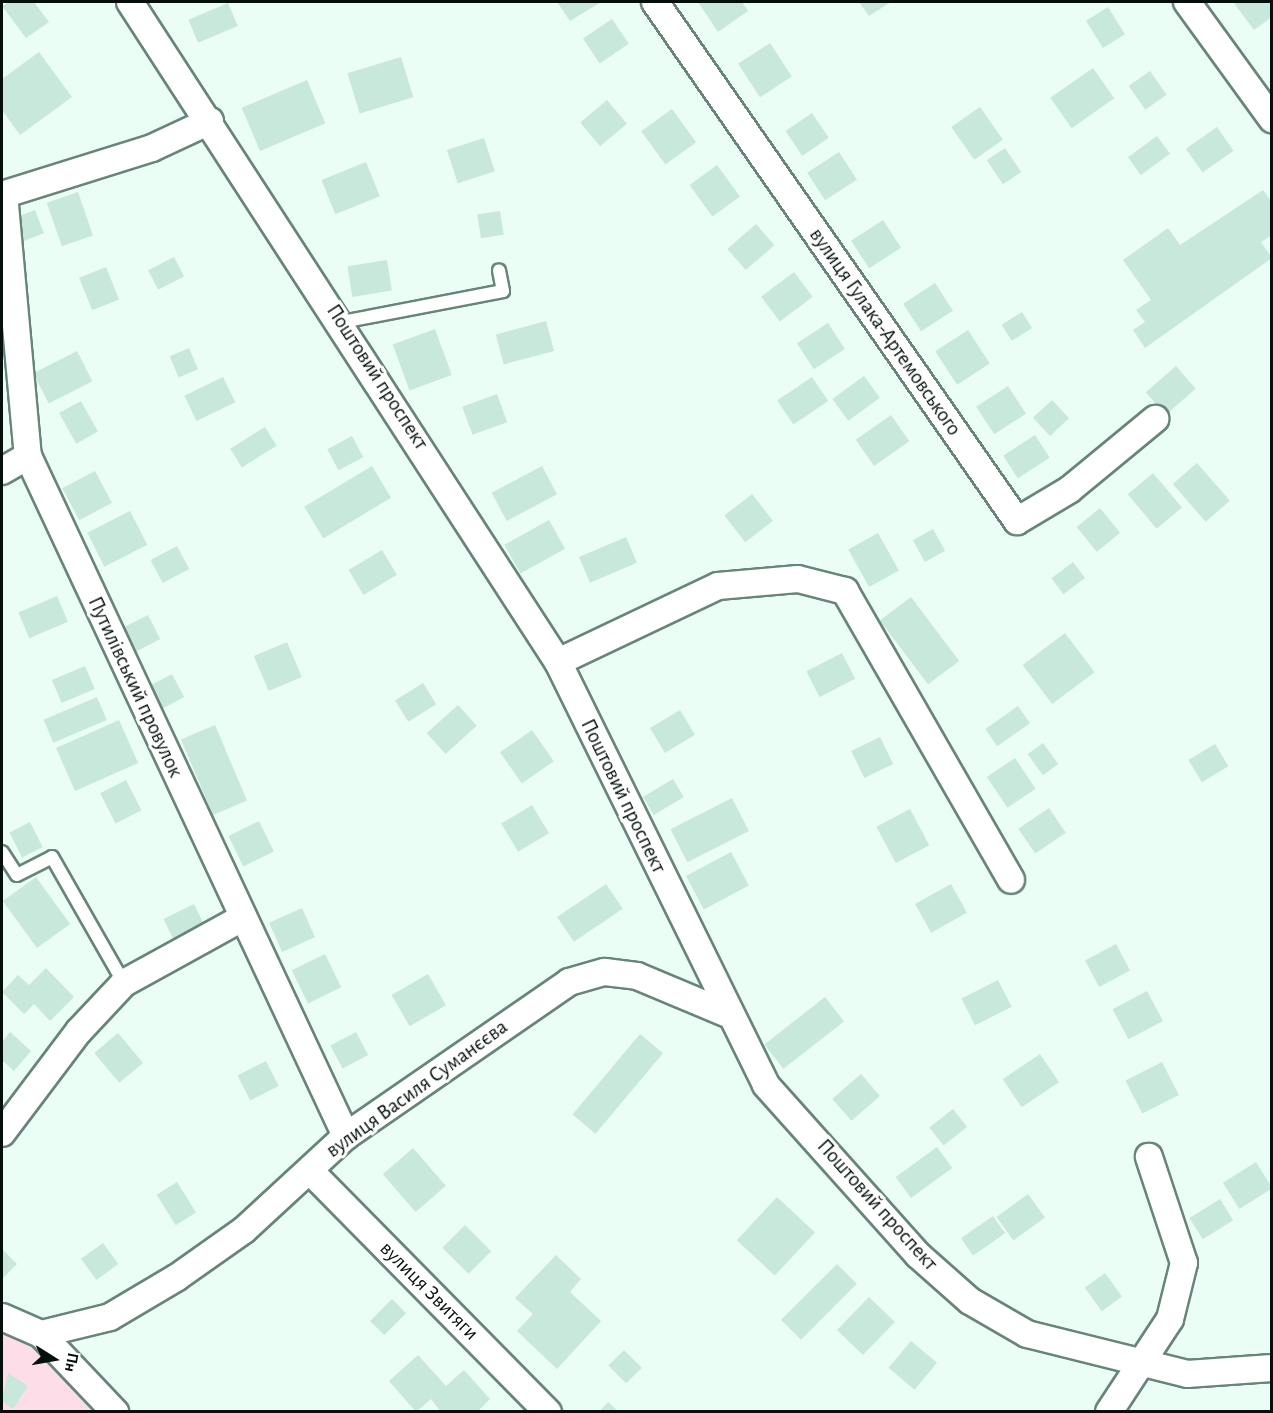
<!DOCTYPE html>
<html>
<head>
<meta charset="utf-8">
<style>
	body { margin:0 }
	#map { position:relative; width:1273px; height:1413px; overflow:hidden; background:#eafef5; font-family:"Alegreya Sans",sans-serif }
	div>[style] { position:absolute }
	.green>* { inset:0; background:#fddde7 }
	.building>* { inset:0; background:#c7e8da; transform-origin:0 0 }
	.roads { filter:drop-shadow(2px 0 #678579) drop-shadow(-2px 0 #678579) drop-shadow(0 2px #678579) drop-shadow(0 -2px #678579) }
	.service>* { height:12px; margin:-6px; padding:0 6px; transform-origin:6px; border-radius:6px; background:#fff }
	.minor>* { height:26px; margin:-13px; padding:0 13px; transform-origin:13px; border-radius:13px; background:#fff }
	span { translate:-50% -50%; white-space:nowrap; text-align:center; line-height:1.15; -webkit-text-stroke:6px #fff; paint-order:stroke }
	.street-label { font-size:21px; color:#05100c }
	.frame { position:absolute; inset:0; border:3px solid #05100c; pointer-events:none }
	.north { position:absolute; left:24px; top:1329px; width:60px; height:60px; -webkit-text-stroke:4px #fff; paint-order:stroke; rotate:101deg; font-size:16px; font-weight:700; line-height:24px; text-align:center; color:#05100c }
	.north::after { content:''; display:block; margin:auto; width:21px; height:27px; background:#05100c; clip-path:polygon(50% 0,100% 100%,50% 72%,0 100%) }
</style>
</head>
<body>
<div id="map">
	<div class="green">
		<div style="clip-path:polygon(2px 1317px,115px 1411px,2px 1411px)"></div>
	</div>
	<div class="building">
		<div style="clip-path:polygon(9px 2px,34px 2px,49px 22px,26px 38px,2px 6px)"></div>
		<div style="clip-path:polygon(557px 2px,601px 2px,570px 21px)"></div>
		<div style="clip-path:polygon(698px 2px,742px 2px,748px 11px,718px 32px)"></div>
		<div style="clip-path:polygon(859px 2px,891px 2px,869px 16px)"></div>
		<div style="clip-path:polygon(1233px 2px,1272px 2px,1272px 17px,1254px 30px)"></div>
		<div style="left:228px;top:3px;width:25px;height:43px;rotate:67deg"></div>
		<div style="left:1108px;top:7px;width:32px;height:26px;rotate:58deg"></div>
		<div style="left:612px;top:19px;width:30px;height:35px;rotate:56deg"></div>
		<div style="left:770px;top:43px;width:40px;height:38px;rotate:57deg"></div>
		<div style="clip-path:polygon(39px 52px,72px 97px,20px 135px,2px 110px,2px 79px)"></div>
		<div style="left:401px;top:57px;width:42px;height:56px;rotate:73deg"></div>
		<div style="left:1093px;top:68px;width:37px;height:52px;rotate:55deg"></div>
		<div style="left:1150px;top:71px;width:29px;height:26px;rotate:55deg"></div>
		<div style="left:307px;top:80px;width:47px;height:71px;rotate:67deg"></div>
		<div style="left:607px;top:100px;width:31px;height:35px;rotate:50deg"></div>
		<div style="left:980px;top:107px;width:40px;height:35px;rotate:55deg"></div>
		<div style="left:672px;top:109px;width:41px;height:38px;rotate:54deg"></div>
		<div style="left:812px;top:113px;width:30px;height:32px;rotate:56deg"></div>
		<div style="left:1217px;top:127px;width:29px;height:38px;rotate:55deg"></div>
		<div style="left:1157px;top:136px;width:22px;height:36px;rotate:54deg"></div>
		<div style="left:484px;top:138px;width:35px;height:39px;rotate:72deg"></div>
		<div style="left:1005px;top:148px;width:29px;height:22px;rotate:56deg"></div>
		<div style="left:839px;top:152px;width:33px;height:38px;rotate:57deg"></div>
		<div style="left:366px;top:162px;width:37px;height:48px;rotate:68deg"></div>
		<div style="left:717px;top:165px;width:39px;height:34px;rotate:54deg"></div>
		<div style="clip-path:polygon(1263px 190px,1272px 202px,1272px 235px,1261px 242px,1272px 258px,1145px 348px,1133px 330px,1145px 322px,1136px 310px,1151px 300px,1123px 260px,1168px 228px,1180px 245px)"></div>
		<div style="left:78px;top:192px;width:46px;height:33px;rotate:71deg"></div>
		<div style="left:35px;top:210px;width:25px;height:22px;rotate:69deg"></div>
		<div style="left:500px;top:211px;width:24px;height:23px;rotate:81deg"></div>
		<div style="left:883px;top:220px;width:33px;height:38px;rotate:57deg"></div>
		<div style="left:756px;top:224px;width:28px;height:38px;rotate:49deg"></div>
		<div style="left:174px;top:257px;width:22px;height:29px;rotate:63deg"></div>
		<div style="left:387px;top:260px;width:31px;height:40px;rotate:81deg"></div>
		<div style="left:106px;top:267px;width:35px;height:29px;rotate:68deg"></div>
		<div style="left:794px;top:272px;width:31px;height:41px;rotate:53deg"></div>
		<div style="left:935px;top:283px;width:33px;height:38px;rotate:57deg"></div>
		<div style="left:1022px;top:312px;width:19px;height:24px;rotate:58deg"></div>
		<div style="left:546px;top:321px;width:31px;height:52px;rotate:75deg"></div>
		<div style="left:828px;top:323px;width:31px;height:37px;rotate:57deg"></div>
		<div style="left:435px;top:329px;width:49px;height:45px;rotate:70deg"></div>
		<div style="left:968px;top:330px;width:40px;height:39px;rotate:57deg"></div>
		<div style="left:189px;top:348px;width:23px;height:21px;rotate:67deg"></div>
		<div style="left:77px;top:351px;width:34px;height:49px;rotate:63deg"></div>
		<div style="left:1176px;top:366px;width:30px;height:40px;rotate:49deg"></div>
		<div style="left:864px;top:376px;width:27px;height:39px;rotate:54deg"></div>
		<div style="left:223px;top:377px;width:28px;height:43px;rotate:64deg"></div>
		<div style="left:812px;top:377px;width:29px;height:42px;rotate:56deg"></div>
		<div style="left:1008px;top:386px;width:33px;height:38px;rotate:57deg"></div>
		<div style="left:497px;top:394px;width:30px;height:37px;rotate:70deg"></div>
		<div style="left:1052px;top:400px;width:25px;height:26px;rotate:47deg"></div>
		<div style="left:81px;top:401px;width:35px;height:25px;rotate:61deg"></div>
		<div style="left:891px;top:415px;width:32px;height:43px;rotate:55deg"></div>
		<div style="left:265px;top:427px;width:22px;height:41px;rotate:58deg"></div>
		<div style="left:1035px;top:435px;width:27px;height:38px;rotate:57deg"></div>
		<div style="left:352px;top:436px;width:24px;height:28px;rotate:62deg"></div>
		<div style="left:1197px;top:463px;width:50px;height:32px;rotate:49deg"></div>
		<div style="left:372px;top:466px;width:37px;height:79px;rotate:59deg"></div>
		<div style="left:542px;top:466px;width:32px;height:57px;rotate:62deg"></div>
		<div style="left:95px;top:471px;width:36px;height:37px;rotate:62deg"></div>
		<div style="left:1153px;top:473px;width:45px;height:33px;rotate:50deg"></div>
		<div style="left:752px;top:494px;width:34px;height:35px;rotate:52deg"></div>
		<div style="left:1100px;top:508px;width:32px;height:30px;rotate:51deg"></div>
		<div style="left:130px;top:511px;width:38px;height:48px;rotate:63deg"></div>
		<div style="left:549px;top:520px;width:33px;height:51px;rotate:61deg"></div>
		<div style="left:933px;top:529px;width:25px;height:23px;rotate:61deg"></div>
		<div style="left:878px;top:533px;width:43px;height:34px;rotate:61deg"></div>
		<div style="left:626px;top:537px;width:28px;height:51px;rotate:67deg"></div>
		<div style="left:177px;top:546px;width:26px;height:30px;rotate:62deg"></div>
		<div style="left:382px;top:550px;width:29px;height:39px;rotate:59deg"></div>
		<div style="left:1073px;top:562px;width:20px;height:27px;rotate:53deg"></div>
		<div style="left:57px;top:596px;width:28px;height:42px;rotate:67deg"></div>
		<div style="left:911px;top:597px;width:80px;height:39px;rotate:53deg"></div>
		<div style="left:148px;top:615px;width:27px;height:30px;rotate:63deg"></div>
		<div style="left:1065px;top:633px;width:49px;height:53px;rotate:53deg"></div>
		<div style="left:287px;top:642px;width:38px;height:36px;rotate:67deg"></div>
		<div style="left:842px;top:653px;width:29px;height:40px;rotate:63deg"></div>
		<div style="left:85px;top:666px;width:25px;height:36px;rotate:67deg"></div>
		<div style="left:172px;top:674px;width:26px;height:29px;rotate:62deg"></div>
		<div style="left:423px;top:683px;width:25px;height:33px;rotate:58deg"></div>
		<div style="left:97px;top:697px;width:25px;height:58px;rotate:67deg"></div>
		<div style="left:458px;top:705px;width:28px;height:42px;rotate:48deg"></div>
		<div style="left:1018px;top:706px;width:21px;height:40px;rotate:55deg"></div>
		<div style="left:680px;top:710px;width:29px;height:35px;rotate:59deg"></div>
		<div style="left:119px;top:720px;width:47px;height:69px;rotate:66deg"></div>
		<div style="left:215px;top:725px;width:82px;height:37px;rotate:67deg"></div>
		<div style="left:532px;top:730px;width:38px;height:39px;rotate:55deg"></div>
		<div style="left:880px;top:737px;width:30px;height:32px;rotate:64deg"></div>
		<div style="left:1043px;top:743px;width:26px;height:19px;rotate:54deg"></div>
		<div style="left:1215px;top:744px;width:26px;height:31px;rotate:59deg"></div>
		<div style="left:1015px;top:758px;width:37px;height:34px;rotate:56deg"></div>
		<div style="left:673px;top:779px;width:21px;height:35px;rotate:59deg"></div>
		<div style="left:126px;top:780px;width:34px;height:29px;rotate:63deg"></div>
		<div style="left:732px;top:798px;width:37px;height:69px;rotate:63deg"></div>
		<div style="left:532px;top:805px;width:33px;height:36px;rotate:59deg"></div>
		<div style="left:1049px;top:808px;width:30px;height:37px;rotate:56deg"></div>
		<div style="left:910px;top:809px;width:41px;height:38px;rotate:62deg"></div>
		<div style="left:259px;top:821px;width:34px;height:34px;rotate:64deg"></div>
		<div style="left:30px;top:822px;width:28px;height:23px;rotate:63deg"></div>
		<div style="left:731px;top:852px;width:38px;height:51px;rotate:62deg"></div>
		<div style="left:36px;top:877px;width:58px;height:41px;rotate:54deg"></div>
		<div style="left:606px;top:884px;width:30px;height:59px;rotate:56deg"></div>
		<div style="left:951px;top:884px;width:33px;height:41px;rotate:61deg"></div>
		<div style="left:194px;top:904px;width:25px;height:34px;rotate:64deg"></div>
		<div style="left:302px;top:908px;width:32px;height:36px;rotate:66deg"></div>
		<div style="left:1116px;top:944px;width:30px;height:35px;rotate:62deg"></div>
		<div style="left:325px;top:954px;width:37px;height:37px;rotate:64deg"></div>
		<div style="clip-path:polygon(46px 968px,74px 997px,50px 1021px,34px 1004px,24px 1014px,2px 992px,18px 975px,29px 985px)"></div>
		<div style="left:428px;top:974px;width:36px;height:42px;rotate:60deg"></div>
		<div style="left:998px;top:980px;width:30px;height:41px;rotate:63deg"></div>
		<div style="left:1147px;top:991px;width:34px;height:39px;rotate:62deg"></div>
		<div style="left:825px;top:997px;width:31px;height:77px;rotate:52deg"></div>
		<div style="clip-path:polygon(10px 1032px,31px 1051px,14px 1071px,2px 1060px,2px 1042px)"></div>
		<div style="left:356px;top:1032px;width:26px;height:29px;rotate:62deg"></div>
		<div style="left:118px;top:1033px;width:39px;height:31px;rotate:50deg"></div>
		<div style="left:640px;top:1034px;width:30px;height:105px;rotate:40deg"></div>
		<div style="left:1040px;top:1054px;width:34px;height:45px;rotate:56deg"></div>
		<div style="left:266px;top:1061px;width:28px;height:32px;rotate:63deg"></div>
		<div style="left:1162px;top:1062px;width:37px;height:41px;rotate:63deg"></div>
		<div style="left:861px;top:1074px;width:29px;height:38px;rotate:49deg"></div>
		<div style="left:953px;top:1109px;width:23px;height:30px;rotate:52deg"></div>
		<div style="left:937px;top:1147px;width:26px;height:51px;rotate:54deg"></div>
		<div style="left:413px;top:1148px;width:50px;height:40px;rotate:49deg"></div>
		<div style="left:1256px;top:1162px;width:31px;height:39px;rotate:58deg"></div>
		<div style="left:177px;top:1182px;width:36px;height:24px;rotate:58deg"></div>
		<div style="left:1028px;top:1194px;width:29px;height:39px;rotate:54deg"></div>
		<div style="left:777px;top:1197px;width:52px;height:59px;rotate:43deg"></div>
		<div style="left:1220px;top:1199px;width:25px;height:36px;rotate:58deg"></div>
		<div style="left:993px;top:1216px;width:21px;height:39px;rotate:55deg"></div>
		<div style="left:465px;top:1225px;width:37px;height:32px;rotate:45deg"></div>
		<div style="left:103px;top:1243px;width:26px;height:27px;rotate:54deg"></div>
		<div style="clip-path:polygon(2px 1249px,17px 1264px,2px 1279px)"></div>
		<div style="clip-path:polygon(556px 1255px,581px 1279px,570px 1292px,601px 1321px,557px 1369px,517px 1331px,533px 1314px,515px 1298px)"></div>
		<div style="left:837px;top:1264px;width:28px;height:79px;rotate:45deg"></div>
		<div style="left:1105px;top:1273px;width:29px;height:25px;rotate:54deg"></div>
		<div style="left:869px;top:1297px;width:36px;height:46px;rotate:44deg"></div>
		<div style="left:392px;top:1299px;width:20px;height:31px;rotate:45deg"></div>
		<div style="left:911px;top:1341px;width:34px;height:35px;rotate:40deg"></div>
		<div style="left:624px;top:1350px;width:25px;height:22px;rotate:45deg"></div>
		<div style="clip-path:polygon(418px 1355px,446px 1386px,464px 1370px,490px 1399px,477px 1412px,441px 1412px,431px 1399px,416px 1412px,389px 1381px)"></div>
		<div style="clip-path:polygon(8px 1373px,28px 1386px,13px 1409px,2px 1401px)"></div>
		<div style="clip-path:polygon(608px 1402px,619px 1412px,599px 1412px)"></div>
	</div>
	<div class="roads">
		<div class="service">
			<div style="left:342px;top:322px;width:164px;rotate:-10.9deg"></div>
			<div style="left:503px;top:291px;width:21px;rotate:-101deg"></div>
			<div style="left:2px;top:852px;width:27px;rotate:57deg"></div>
			<div style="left:17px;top:875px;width:39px;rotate:-27deg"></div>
			<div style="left:52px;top:857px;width:145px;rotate:60.3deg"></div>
		</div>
		<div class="minor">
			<div style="left:130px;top:2px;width:787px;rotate:57.04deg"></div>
			<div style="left:558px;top:662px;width:471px;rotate:63.8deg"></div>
			<div style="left:766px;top:1085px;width:228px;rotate:48.2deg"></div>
			<div style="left:918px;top:1255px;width:69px;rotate:41.5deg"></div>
			<div style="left:970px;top:1301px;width:66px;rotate:30.1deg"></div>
			<div style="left:1027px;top:1334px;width:165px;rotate:14deg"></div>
			<div style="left:1187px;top:1374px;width:85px;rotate:-4deg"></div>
			<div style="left:655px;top:2px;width:633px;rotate:55.1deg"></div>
			<div style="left:1017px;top:521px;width:61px;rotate:-30.8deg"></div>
			<div style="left:1069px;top:490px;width:112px;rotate:-39.5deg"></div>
			<div style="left:1187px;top:2px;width:145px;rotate:54deg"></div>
			<div style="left:4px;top:194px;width:263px;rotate:84.8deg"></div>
			<div style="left:28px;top:456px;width:751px;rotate:64.94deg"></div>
			<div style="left:2px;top:195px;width:157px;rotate:-17.4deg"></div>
			<div style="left:152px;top:148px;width:64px;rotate:-25deg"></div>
			<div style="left:2px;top:471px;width:30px;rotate:-30deg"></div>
			<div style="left:558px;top:662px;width:177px;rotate:-25.4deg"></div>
			<div style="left:718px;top:586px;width:80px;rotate:-5deg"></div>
			<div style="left:798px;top:579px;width:49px;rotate:14.3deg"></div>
			<div style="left:845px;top:591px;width:333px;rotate:60.1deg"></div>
			<div style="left:2px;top:1133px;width:128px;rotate:-53deg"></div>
			<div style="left:79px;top:1031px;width:66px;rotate:-46.8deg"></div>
			<div style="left:124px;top:983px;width:135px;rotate:-28.8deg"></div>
			<div style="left:310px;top:1171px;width:339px;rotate:45.4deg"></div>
			<div style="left:2px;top:1317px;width:43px;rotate:23.6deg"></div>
			<div style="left:41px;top:1334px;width:71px;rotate:-13.8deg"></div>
			<div style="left:110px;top:1317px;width:77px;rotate:-30.6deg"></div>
			<div style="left:176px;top:1278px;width:83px;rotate:-35.2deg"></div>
			<div style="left:244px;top:1230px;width:139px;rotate:-42.7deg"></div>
			<div style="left:346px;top:1136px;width:271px;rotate:-34.6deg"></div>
			<div style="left:569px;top:982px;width:37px;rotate:-16deg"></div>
			<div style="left:605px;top:972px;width:32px;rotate:7deg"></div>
			<div style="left:637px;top:976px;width:99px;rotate:22.7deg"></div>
			<div style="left:41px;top:1334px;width:108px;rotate:46.5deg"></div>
			<div style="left:1109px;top:1412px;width:111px;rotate:-56.7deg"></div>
			<div style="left:1170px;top:1319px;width:58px;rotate:-76deg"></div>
			<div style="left:1184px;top:1263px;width:112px;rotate:-108.3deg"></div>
		</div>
	</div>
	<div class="street-label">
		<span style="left:885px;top:332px;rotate:55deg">вулиця Гулака-Артемовського</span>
		<span style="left:377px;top:377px;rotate:57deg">Поштовий проспект</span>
		<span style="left:135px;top:687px;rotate:65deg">Путилівський провулок</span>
		<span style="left:623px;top:796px;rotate:64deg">Поштовий проспект</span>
		<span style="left:417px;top:1089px;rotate:-36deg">вулиця Василя Суманєєва</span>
		<span style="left:877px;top:1205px;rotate:48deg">Поштовий проспект</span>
		<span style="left:429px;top:1291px;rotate:45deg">вулиця Звитяги</span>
	</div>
	<div class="frame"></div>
	<div class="north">Пн</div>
</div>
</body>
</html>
